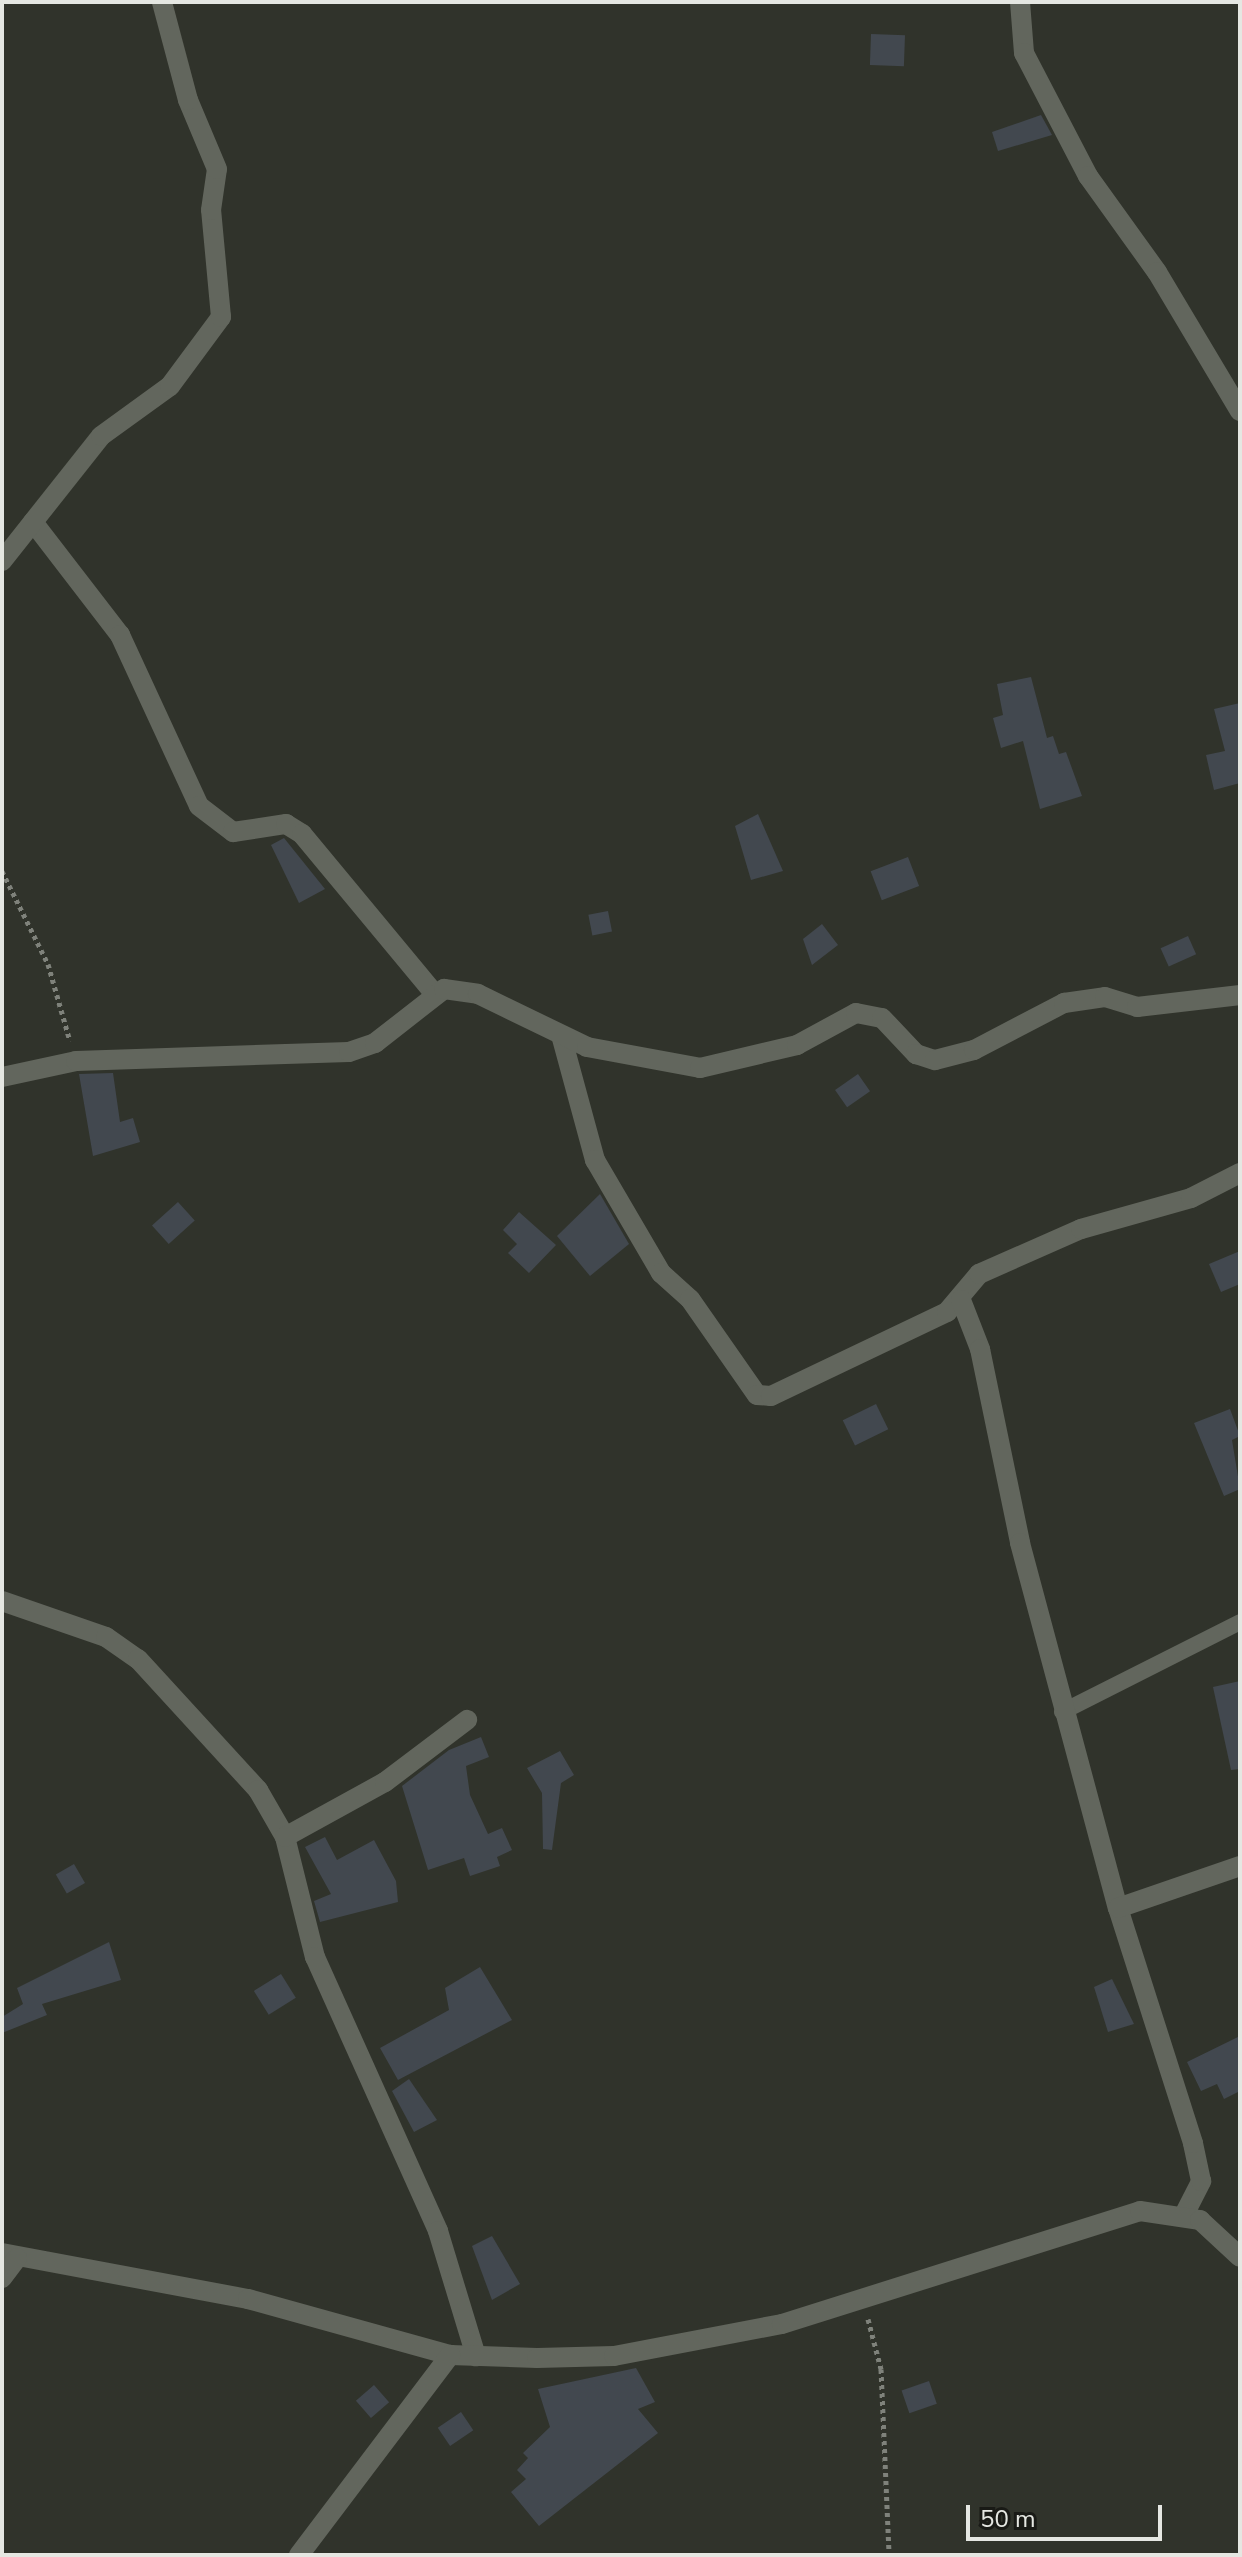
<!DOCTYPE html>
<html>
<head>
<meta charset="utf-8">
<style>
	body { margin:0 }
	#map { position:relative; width:1242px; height:2557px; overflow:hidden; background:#30332b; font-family:"Nunito Sans",sans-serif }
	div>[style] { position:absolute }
	.building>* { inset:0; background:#42484f; transform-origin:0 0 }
	.path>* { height:5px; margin-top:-2.5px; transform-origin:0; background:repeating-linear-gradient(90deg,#7f827b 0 4px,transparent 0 8px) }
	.service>* { height:16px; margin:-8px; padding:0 8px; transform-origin:8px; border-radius:8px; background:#62665d }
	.minor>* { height:20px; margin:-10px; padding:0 10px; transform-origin:10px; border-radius:10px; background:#62665d }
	span { translate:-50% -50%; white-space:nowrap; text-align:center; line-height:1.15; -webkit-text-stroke:8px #191a16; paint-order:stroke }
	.frame { position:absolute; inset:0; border:4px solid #e5e7e2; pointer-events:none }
	.scale { position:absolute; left:966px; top:2505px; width:196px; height:36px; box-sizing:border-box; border:4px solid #e5e7e2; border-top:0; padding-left:10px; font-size:24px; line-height:28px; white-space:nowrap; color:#e5e7e2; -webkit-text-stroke:6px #191a16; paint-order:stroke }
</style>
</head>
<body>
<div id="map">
	<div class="building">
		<div style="left:871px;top:34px;width:34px;height:31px;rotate:2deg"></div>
		<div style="clip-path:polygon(1041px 115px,1052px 135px,998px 151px,992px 132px)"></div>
		<div style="clip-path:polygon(1031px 677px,1047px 738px,1053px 736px,1059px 754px,1066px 752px,1082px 796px,1040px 809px,1023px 741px,1001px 748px,993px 718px,1003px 715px,997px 684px)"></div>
		<div style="clip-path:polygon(1240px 703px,1240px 783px,1214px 790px,1206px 755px,1225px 751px,1214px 709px)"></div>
		<div style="clip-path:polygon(758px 814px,783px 871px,751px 880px,735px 826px)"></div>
		<div style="clip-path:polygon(284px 838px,325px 889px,299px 903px,271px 845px)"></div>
		<div style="left:908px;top:857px;width:31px;height:40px;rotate:69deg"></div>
		<div style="left:608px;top:911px;width:21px;height:20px;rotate:79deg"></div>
		<div style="clip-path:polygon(822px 924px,838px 945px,812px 965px,803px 939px)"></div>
		<div style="left:1188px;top:936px;width:20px;height:30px;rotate:66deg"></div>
		<div style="clip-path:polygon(113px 1073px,120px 1122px,133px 1118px,140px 1142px,93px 1156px,79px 1074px)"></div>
		<div style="left:858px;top:1074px;width:21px;height:28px;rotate:55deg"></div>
		<div style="clip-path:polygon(600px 1194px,629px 1244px,590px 1276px,557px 1236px)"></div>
		<div style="left:178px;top:1202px;width:25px;height:35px;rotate:48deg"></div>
		<div style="clip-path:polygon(519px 1212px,556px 1245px,529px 1273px,508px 1253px,517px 1244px,503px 1230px)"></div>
		<div style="clip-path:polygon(1240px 1251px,1240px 1284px,1221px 1292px,1209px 1264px)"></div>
		<div style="left:876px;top:1404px;width:28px;height:37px;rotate:64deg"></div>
		<div style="clip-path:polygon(1230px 1409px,1240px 1436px,1232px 1440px,1240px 1489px,1224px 1496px,1194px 1423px)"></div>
		<div style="clip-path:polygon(1240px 1681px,1240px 1769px,1231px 1770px,1213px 1687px)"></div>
		<div style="clip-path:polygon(481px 1737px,489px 1757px,466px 1766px,470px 1795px,488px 1834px,502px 1828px,512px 1850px,497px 1857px,500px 1866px,470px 1876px,464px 1858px,428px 1870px,402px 1786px,449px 1750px)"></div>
		<div style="clip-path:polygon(560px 1751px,574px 1775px,561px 1783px,552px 1850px,543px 1849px,542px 1793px,527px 1768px)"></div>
		<div style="clip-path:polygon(325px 1837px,337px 1860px,374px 1840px,396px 1881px,398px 1902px,320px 1922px,314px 1901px,331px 1894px,305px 1847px)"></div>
		<div style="left:74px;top:1864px;width:22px;height:21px;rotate:60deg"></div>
		<div style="clip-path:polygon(109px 1942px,121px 1980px,42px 2004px,47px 2015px,2px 2033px,2px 2017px,23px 2004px,17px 1988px)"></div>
		<div style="clip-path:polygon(480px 1967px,512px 2020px,398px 2080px,380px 2048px,449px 2010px,445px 1988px)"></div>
		<div style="left:281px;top:1974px;width:28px;height:32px;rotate:58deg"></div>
		<div style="clip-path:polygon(1112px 1979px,1134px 2024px,1108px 2032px,1094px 1987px)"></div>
		<div style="clip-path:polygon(1240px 2036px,1240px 2091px,1224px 2099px,1217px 2084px,1201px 2091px,1187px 2062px)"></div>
		<div style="clip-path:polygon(409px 2079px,437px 2120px,414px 2132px,392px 2091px)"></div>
		<div style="clip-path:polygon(492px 2236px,520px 2284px,492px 2300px,472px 2246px)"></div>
		<div style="clip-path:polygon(636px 2368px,655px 2402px,638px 2409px,658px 2433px,539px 2526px,511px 2492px,526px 2479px,517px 2470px,528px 2458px,523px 2453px,550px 2427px,538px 2389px)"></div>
		<div style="left:929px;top:2381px;width:24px;height:29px;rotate:71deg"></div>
		<div style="left:374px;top:2385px;width:23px;height:24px;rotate:49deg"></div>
		<div style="left:461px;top:2412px;width:22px;height:28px;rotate:56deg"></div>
	</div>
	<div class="path">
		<div style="left:2px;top:871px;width:104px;rotate:63.7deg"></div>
		<div style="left:48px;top:964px;width:80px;rotate:74.1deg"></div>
		<div style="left:868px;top:2319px;width:52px;rotate:75.4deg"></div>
		<div style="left:881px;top:2369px;width:186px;rotate:87.5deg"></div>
	</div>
	<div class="service">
		<div style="left:1062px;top:1712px;width:199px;rotate:-26.8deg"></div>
	</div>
	<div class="minor">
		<div style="left:1020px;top:2px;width:51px;rotate:85.5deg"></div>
		<div style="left:1024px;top:53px;width:139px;rotate:62.5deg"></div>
		<div style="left:1088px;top:176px;width:118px;rotate:54.3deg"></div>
		<div style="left:1157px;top:272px;width:162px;rotate:59.2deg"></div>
		<div style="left:33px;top:522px;width:143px;rotate:52.4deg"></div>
		<div style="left:120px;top:635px;width:188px;rotate:65.2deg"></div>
		<div style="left:199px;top:806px;width:43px;rotate:37.4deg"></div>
		<div style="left:233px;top:832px;width:54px;rotate:-8.6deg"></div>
		<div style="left:286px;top:824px;width:19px;rotate:32deg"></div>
		<div style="left:302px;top:834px;width:208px;rotate:50.3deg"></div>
		<div style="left:2px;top:561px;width:159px;rotate:-51.6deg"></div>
		<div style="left:101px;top:436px;width:85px;rotate:-35.9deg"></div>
		<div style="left:170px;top:386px;width:86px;rotate:-53.5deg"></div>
		<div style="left:221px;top:317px;width:107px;rotate:-95.3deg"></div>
		<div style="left:211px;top:210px;width:41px;rotate:-81.7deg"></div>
		<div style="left:217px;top:169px;width:75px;rotate:-112.8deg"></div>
		<div style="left:188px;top:100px;width:101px;rotate:-104.9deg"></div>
		<div style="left:561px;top:1035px;width:130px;rotate:74.8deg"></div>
		<div style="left:595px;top:1160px;width:131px;rotate:59.7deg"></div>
		<div style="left:661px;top:1273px;width:39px;rotate:42deg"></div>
		<div style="left:690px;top:1299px;width:117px;rotate:55.1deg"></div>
		<div style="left:757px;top:1395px;width:14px;rotate:4deg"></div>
		<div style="left:771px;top:1396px;width:195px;rotate:-25.5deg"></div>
		<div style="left:947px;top:1312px;width:50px;rotate:-49.9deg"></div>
		<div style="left:979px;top:1274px;width:111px;rotate:-23.8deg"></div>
		<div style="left:1081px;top:1229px;width:114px;rotate:-15.7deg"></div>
		<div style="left:1191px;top:1198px;width:55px;rotate:-27deg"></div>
		<div style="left:2px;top:1077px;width:76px;rotate:-12.2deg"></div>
		<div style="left:76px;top:1061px;width:273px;rotate:-1.9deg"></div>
		<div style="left:349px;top:1052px;width:28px;rotate:-19deg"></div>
		<div style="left:375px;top:1043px;width:88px;rotate:-38deg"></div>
		<div style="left:444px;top:989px;width:34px;rotate:8deg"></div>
		<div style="left:478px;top:994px;width:121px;rotate:25.9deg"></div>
		<div style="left:587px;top:1047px;width:115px;rotate:10.5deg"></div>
		<div style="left:700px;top:1068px;width:100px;rotate:-13.3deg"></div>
		<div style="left:797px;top:1045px;width:67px;rotate:-28.5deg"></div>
		<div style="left:856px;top:1013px;width:26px;rotate:11deg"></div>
		<div style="left:882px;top:1018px;width:50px;rotate:46.6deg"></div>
		<div style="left:916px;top:1054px;width:20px;rotate:18deg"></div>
		<div style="left:935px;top:1060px;width:40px;rotate:-14.4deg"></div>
		<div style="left:974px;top:1050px;width:102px;rotate:-27.6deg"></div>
		<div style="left:1064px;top:1003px;width:41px;rotate:-8.3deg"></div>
		<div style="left:1105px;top:997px;width:34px;rotate:17deg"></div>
		<div style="left:1137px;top:1007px;width:104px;rotate:-6.6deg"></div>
		<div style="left:961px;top:1300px;width:53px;rotate:68.8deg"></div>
		<div style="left:980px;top:1349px;width:198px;rotate:78.3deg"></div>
		<div style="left:1020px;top:1543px;width:378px;rotate:75deg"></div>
		<div style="left:2px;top:1601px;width:110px;rotate:19.1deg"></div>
		<div style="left:106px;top:1637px;width:39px;rotate:35deg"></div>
		<div style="left:138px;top:1659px;width:178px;rotate:47.5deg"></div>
		<div style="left:258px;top:1790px;width:54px;rotate:60.1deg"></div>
		<div style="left:285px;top:1837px;width:124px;rotate:76deg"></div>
		<div style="left:315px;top:1957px;width:300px;rotate:65.8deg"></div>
		<div style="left:438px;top:2231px;width:131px;rotate:73.1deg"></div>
		<div style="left:285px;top:1837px;width:114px;rotate:-28.8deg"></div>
		<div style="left:385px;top:1782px;width:103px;rotate:-37.1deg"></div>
		<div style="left:1185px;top:2213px;width:36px;rotate:-63deg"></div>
		<div style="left:1201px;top:2181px;width:39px;rotate:-102deg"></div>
		<div style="left:1193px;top:2143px;width:247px;rotate:-107.7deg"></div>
		<div style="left:1118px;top:1908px;width:129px;rotate:-19deg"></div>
		<div style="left:2px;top:2253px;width:250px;rotate:10.6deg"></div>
		<div style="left:248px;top:2299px;width:210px;rotate:15.5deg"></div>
		<div style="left:450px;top:2355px;width:87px;rotate:2deg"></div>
		<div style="left:537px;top:2358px;width:77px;rotate:-1.5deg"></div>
		<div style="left:614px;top:2356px;width:171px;rotate:-10.8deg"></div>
		<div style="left:782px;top:2324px;width:375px;rotate:-17.5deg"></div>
		<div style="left:1140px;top:2211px;width:61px;rotate:8.5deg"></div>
		<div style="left:1200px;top:2220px;width:54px;rotate:42.8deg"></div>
		<div style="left:2px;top:2278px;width:25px;rotate:-53deg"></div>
		<div style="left:299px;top:2555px;width:251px;rotate:-52.9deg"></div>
	</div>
	<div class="frame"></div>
	<div class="scale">50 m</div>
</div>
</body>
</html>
